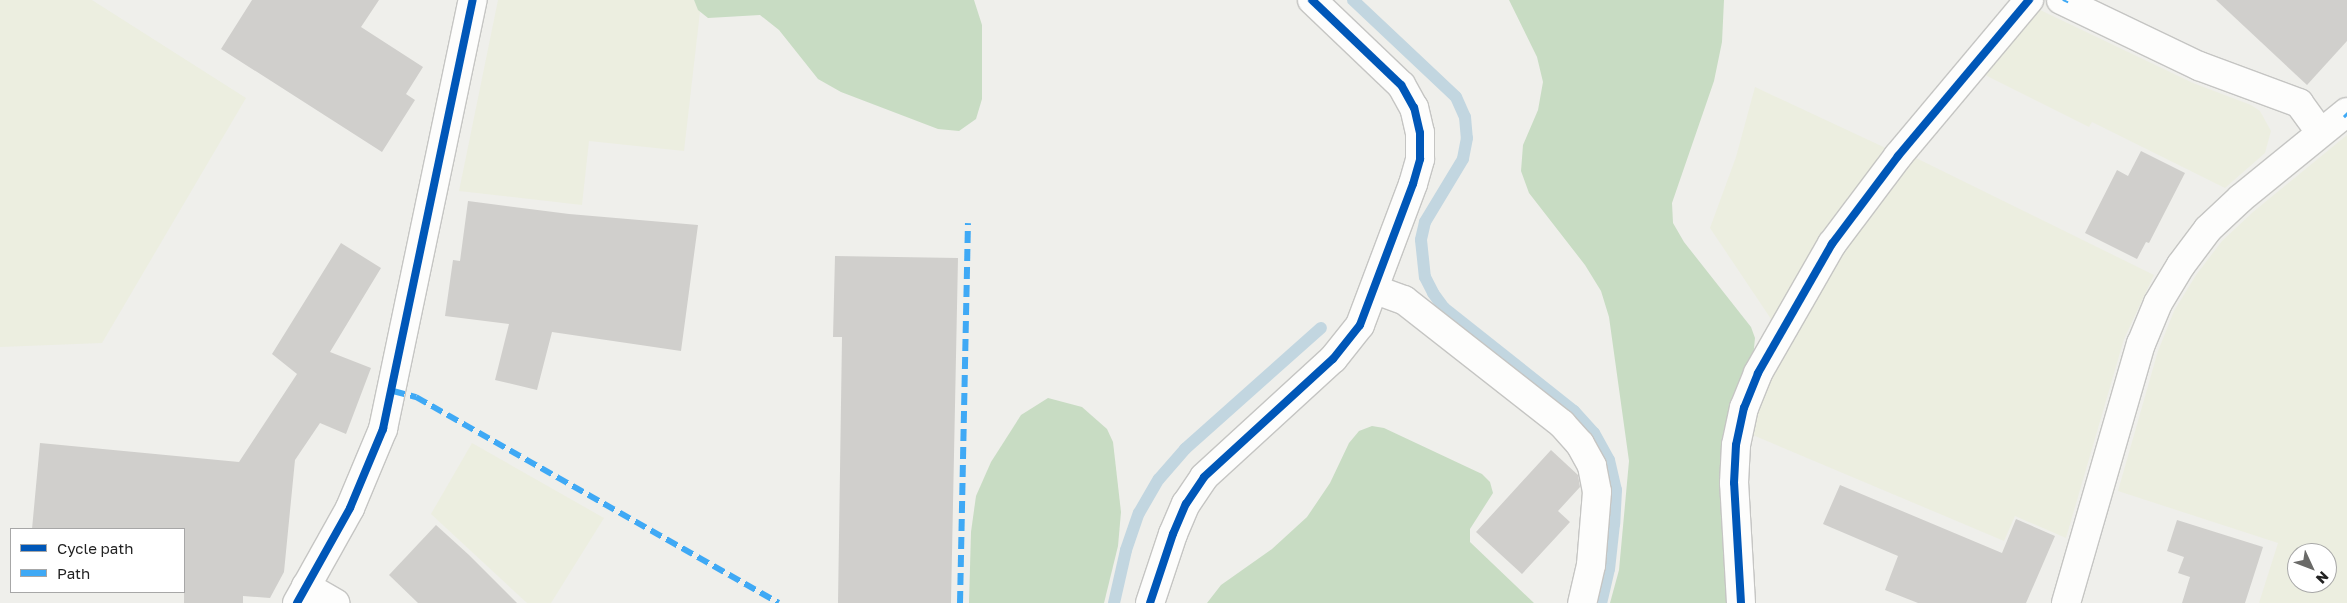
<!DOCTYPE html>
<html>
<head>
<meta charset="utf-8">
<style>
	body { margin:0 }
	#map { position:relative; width:2347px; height:603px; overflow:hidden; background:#efefeb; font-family:"Golos Text",sans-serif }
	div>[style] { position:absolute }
	.farmland>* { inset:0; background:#eceee0 }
	.forest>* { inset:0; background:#c8dcc3 }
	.stream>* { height:12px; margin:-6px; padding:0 6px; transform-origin:6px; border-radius:6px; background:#c2d6e0 }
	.building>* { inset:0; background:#d0cfcc }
	.roads { filter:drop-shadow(1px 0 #c5c5c3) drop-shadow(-1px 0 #c5c5c3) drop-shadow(0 1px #c5c5c3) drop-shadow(0 -1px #c5c5c3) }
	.minor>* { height:28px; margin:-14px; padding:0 14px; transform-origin:14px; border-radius:14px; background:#fdfdfc }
	.quiet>* { height:6px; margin-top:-3px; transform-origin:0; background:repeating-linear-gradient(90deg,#3fa9f5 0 12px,transparent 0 18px) }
	.cycleway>* { height:8px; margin:-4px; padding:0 4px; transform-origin:4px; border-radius:4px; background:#0057b8 }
	span { translate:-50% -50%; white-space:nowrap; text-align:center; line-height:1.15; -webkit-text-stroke:5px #fff; paint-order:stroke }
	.legend { position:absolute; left:10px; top:528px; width:175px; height:65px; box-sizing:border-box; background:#fff; border:1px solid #a7a7a7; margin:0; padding:6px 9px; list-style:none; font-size:15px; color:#222 }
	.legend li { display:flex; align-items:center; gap:10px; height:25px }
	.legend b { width:25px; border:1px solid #a7a7a7 }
	.north { position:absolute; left:2287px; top:543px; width:50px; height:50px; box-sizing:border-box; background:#fff; border:1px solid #a7a7a7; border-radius:50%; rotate:133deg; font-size:14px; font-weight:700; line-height:20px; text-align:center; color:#222 }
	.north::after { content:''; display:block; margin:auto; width:18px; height:22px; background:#6a6a68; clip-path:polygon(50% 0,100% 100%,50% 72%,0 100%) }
</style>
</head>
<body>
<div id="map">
	<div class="farmland">
		<div style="clip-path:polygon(0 0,92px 0,246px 98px,102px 343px,0 347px)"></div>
		<div style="clip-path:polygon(498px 0,694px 0,700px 12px,684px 151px,589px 141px,582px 205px,459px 191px)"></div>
		<div style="clip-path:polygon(2036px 8px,2193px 83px,2251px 105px,2260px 111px,2271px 131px,2265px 153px,2225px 188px,2092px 122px,2089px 127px,1981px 73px)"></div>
		<div style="clip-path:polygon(1755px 87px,1890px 150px,1775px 325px,1710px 228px,1736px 157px)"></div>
		<div style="clip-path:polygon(evenodd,2347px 135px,2347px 603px,2259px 603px,2278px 543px,2118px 491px,2158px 351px,2174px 311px,2196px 275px,2222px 241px,2253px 212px,2347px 135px,2297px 553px,2327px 553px,2327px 583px,2297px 583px,2297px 553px)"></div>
		<div style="clip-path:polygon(1910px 155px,2154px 275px,2124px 339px,2066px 538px,2015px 516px,2004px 541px,1748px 433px,1753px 411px,1840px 249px)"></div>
		<div style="clip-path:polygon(472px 443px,604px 518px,551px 603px,527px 603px,431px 514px)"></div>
	</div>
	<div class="forest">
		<div style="clip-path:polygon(694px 0,974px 0,982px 25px,982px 99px,976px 119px,959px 131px,938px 129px,841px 92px,818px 79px,779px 30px,760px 15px,708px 18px,698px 10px)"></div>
		<div style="clip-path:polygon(1509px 0,1724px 0,1722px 42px,1714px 81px,1672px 203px,1673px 223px,1684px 242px,1751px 327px,1755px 338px,1729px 603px,1610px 603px,1619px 570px,1629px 461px,1609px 317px,1601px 291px,1585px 265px,1529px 193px,1521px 171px,1523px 145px,1538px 110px,1543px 82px,1537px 57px)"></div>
		<div style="clip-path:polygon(1048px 398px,1082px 407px,1107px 429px,1113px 442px,1121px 512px,1118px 546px,1104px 603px,969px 603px,971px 532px,976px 496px,991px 462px,1021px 415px)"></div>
		<div style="clip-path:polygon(1372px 426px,1384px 428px,1482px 474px,1490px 482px,1493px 493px,1470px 529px,1470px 542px,1534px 603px,1207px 603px,1221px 585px,1272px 549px,1307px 517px,1330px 483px,1349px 443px,1359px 431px)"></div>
	</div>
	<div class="stream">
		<div style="left:1353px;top:0;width:141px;rotate:43.3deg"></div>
		<div style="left:1456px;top:97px;width:22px;rotate:66deg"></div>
		<div style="left:1465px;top:117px;width:21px;rotate:85deg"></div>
		<div style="left:1467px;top:138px;width:21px;rotate:101deg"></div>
		<div style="left:1463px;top:159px;width:74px;rotate:121.1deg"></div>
		<div style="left:1425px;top:222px;width:18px;rotate:103deg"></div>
		<div style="left:1421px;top:240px;width:37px;rotate:84deg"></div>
		<div style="left:1425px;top:277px;width:18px;rotate:63deg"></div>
		<div style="left:1433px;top:293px;width:19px;rotate:54deg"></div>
		<div style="left:1444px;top:308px;width:166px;rotate:38.4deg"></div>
		<div style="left:1574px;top:411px;width:30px;rotate:48deg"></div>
		<div style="left:1594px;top:433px;width:31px;rotate:61deg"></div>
		<div style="left:1609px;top:460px;width:31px;rotate:77deg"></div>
		<div style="left:1616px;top:490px;width:34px;rotate:93deg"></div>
		<div style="left:1614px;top:524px;width:45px;rotate:96.3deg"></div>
		<div style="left:1609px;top:569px;width:35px;rotate:103deg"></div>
		<div style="left:1114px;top:603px;width:54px;rotate:-77.2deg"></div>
		<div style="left:1126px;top:550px;width:39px;rotate:-71deg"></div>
		<div style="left:1139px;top:513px;width:39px;rotate:-60deg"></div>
		<div style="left:1159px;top:479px;width:40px;rotate:-49deg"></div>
		<div style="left:1185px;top:449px;width:182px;rotate:-41.7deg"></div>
	</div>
	<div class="building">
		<div style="clip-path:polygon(252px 0,379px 0,361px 27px,423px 67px,406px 94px,415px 100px,382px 152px,221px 49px)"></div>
		<div style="clip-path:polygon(2216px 0,2347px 0,2347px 41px,2307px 85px)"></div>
		<div style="clip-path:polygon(2141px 151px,2185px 173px,2149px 243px,2146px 242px,2137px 259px,2085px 233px,2117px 170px,2128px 176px)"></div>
		<div style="clip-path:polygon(468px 201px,569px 214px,698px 225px,681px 351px,552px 332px,537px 390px,495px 380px,509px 324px,445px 316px,453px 260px,460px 261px)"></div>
		<div style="clip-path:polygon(341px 243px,381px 268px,330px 352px,371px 368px,346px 434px,320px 423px,295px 460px,284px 572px,270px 598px,243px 596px,243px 603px,184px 603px,184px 529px,32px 529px,40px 443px,239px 462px,297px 374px,272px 354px)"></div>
		<div style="clip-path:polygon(835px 256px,958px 258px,951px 603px,838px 603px,842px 337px,833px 337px)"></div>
		<div style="clip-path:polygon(1551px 450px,1578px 475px,1580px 487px,1558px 511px,1570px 522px,1522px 574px,1476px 532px)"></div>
		<div style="clip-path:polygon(1840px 485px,2002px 553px,2016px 519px,2055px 536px,2026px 603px,1918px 603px,1885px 590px,1898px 556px,1823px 524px)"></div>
		<div style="clip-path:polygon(2177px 520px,2263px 547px,2245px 603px,2182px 603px,2190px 577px,2178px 573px,2184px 557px,2167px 551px)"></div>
		<div style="clip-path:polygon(436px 525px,469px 555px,517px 603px,418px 603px,389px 575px)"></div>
	</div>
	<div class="roads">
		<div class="minor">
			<div style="left:2061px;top:0;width:153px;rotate:25.6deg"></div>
			<div style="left:2199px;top:66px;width:107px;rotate:20.3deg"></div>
			<div style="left:2299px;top:103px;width:36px;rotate:54deg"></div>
			<div style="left:1376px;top:290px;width:30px;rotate:20deg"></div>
			<div style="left:1404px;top:300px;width:201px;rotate:38.1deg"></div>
			<div style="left:1562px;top:424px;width:27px;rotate:48deg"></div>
			<div style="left:1580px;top:444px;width:25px;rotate:61deg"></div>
			<div style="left:1592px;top:466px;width:26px;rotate:79deg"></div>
			<div style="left:1597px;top:492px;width:73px;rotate:94.7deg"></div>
			<div style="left:1591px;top:565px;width:39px;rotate:103deg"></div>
			<div style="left:306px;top:586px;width:34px;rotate:30deg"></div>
			<div style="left:297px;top:603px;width:109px;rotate:-60.8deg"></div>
			<div style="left:350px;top:508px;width:86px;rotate:-67.3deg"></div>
			<div style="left:383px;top:429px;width:438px;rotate:-78.2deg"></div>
			<div style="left:1150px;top:603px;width:73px;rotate:-71.6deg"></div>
			<div style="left:1173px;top:534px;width:33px;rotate:-67deg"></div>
			<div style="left:1186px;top:504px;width:32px;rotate:-56deg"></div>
			<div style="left:1204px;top:477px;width:175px;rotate:-42.5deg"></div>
			<div style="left:1333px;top:359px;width:43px;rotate:-51.5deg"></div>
			<div style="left:1360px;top:325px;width:151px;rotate:-69.4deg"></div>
			<div style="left:1413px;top:184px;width:26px;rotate:-74deg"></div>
			<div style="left:1420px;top:159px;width:26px;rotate:-90deg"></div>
			<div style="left:1420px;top:133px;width:26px;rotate:-103deg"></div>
			<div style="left:1414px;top:108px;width:26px;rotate:-119deg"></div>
			<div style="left:1401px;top:85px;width:123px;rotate:-136.3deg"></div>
			<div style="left:1741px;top:603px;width:120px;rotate:-93.3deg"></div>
			<div style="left:1734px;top:483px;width:38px;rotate:-87deg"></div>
			<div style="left:1736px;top:445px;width:38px;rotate:-78deg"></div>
			<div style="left:1744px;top:408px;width:38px;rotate:-68deg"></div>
			<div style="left:1758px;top:373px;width:149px;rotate:-60.2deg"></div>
			<div style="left:1832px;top:244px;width:110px;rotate:-53.1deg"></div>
			<div style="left:1898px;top:156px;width:204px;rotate:-50deg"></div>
			<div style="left:2066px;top:603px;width:270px;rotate:-73.9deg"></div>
			<div style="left:2141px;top:344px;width:44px;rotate:-67.5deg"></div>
			<div style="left:2158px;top:303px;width:44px;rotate:-58.8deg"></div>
			<div style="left:2181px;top:265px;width:45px;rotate:-53.1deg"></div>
			<div style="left:2208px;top:229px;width:45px;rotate:-43.2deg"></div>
			<div style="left:2241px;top:198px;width:136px;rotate:-39.1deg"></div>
		</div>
	</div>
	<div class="quiet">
		<div style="left:2065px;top:2px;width:2px;rotate:-63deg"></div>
		<div style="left:2345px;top:114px;width:3px;rotate:45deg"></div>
		<div style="left:393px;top:391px;width:24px;rotate:15deg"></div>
		<div style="left:416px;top:397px;width:417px;rotate:29.6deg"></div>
		<div style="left:960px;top:603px;width:380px;rotate:-88.8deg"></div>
	</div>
	<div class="cycleway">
		<div style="left:297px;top:603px;width:109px;rotate:-60.8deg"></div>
		<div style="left:350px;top:508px;width:86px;rotate:-67.3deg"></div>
		<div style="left:383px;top:429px;width:438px;rotate:-78.2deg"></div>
		<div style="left:1150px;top:603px;width:73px;rotate:-71.6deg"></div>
		<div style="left:1173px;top:534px;width:33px;rotate:-67deg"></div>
		<div style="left:1186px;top:504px;width:32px;rotate:-56deg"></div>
		<div style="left:1204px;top:477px;width:175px;rotate:-42.5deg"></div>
		<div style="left:1333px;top:359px;width:43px;rotate:-51.5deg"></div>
		<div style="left:1360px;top:325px;width:151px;rotate:-69.4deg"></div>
		<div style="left:1413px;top:184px;width:26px;rotate:-74deg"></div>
		<div style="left:1420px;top:159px;width:26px;rotate:-90deg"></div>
		<div style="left:1420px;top:133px;width:26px;rotate:-103deg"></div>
		<div style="left:1414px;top:108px;width:26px;rotate:-119deg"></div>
		<div style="left:1401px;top:85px;width:123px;rotate:-136.3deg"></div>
		<div style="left:1741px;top:603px;width:120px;rotate:-93.3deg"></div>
		<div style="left:1734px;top:483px;width:38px;rotate:-87deg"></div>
		<div style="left:1736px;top:445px;width:38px;rotate:-78deg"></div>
		<div style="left:1744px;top:408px;width:38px;rotate:-68deg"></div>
		<div style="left:1758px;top:373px;width:149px;rotate:-60.2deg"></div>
		<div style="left:1832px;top:244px;width:110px;rotate:-53.1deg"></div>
		<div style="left:1898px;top:156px;width:204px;rotate:-50deg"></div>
	</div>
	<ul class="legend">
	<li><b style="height:6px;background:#0057b8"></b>Cycle path</li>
	<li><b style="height:6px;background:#3fa9f5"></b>Path</li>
	</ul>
	<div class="north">N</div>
</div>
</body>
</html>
